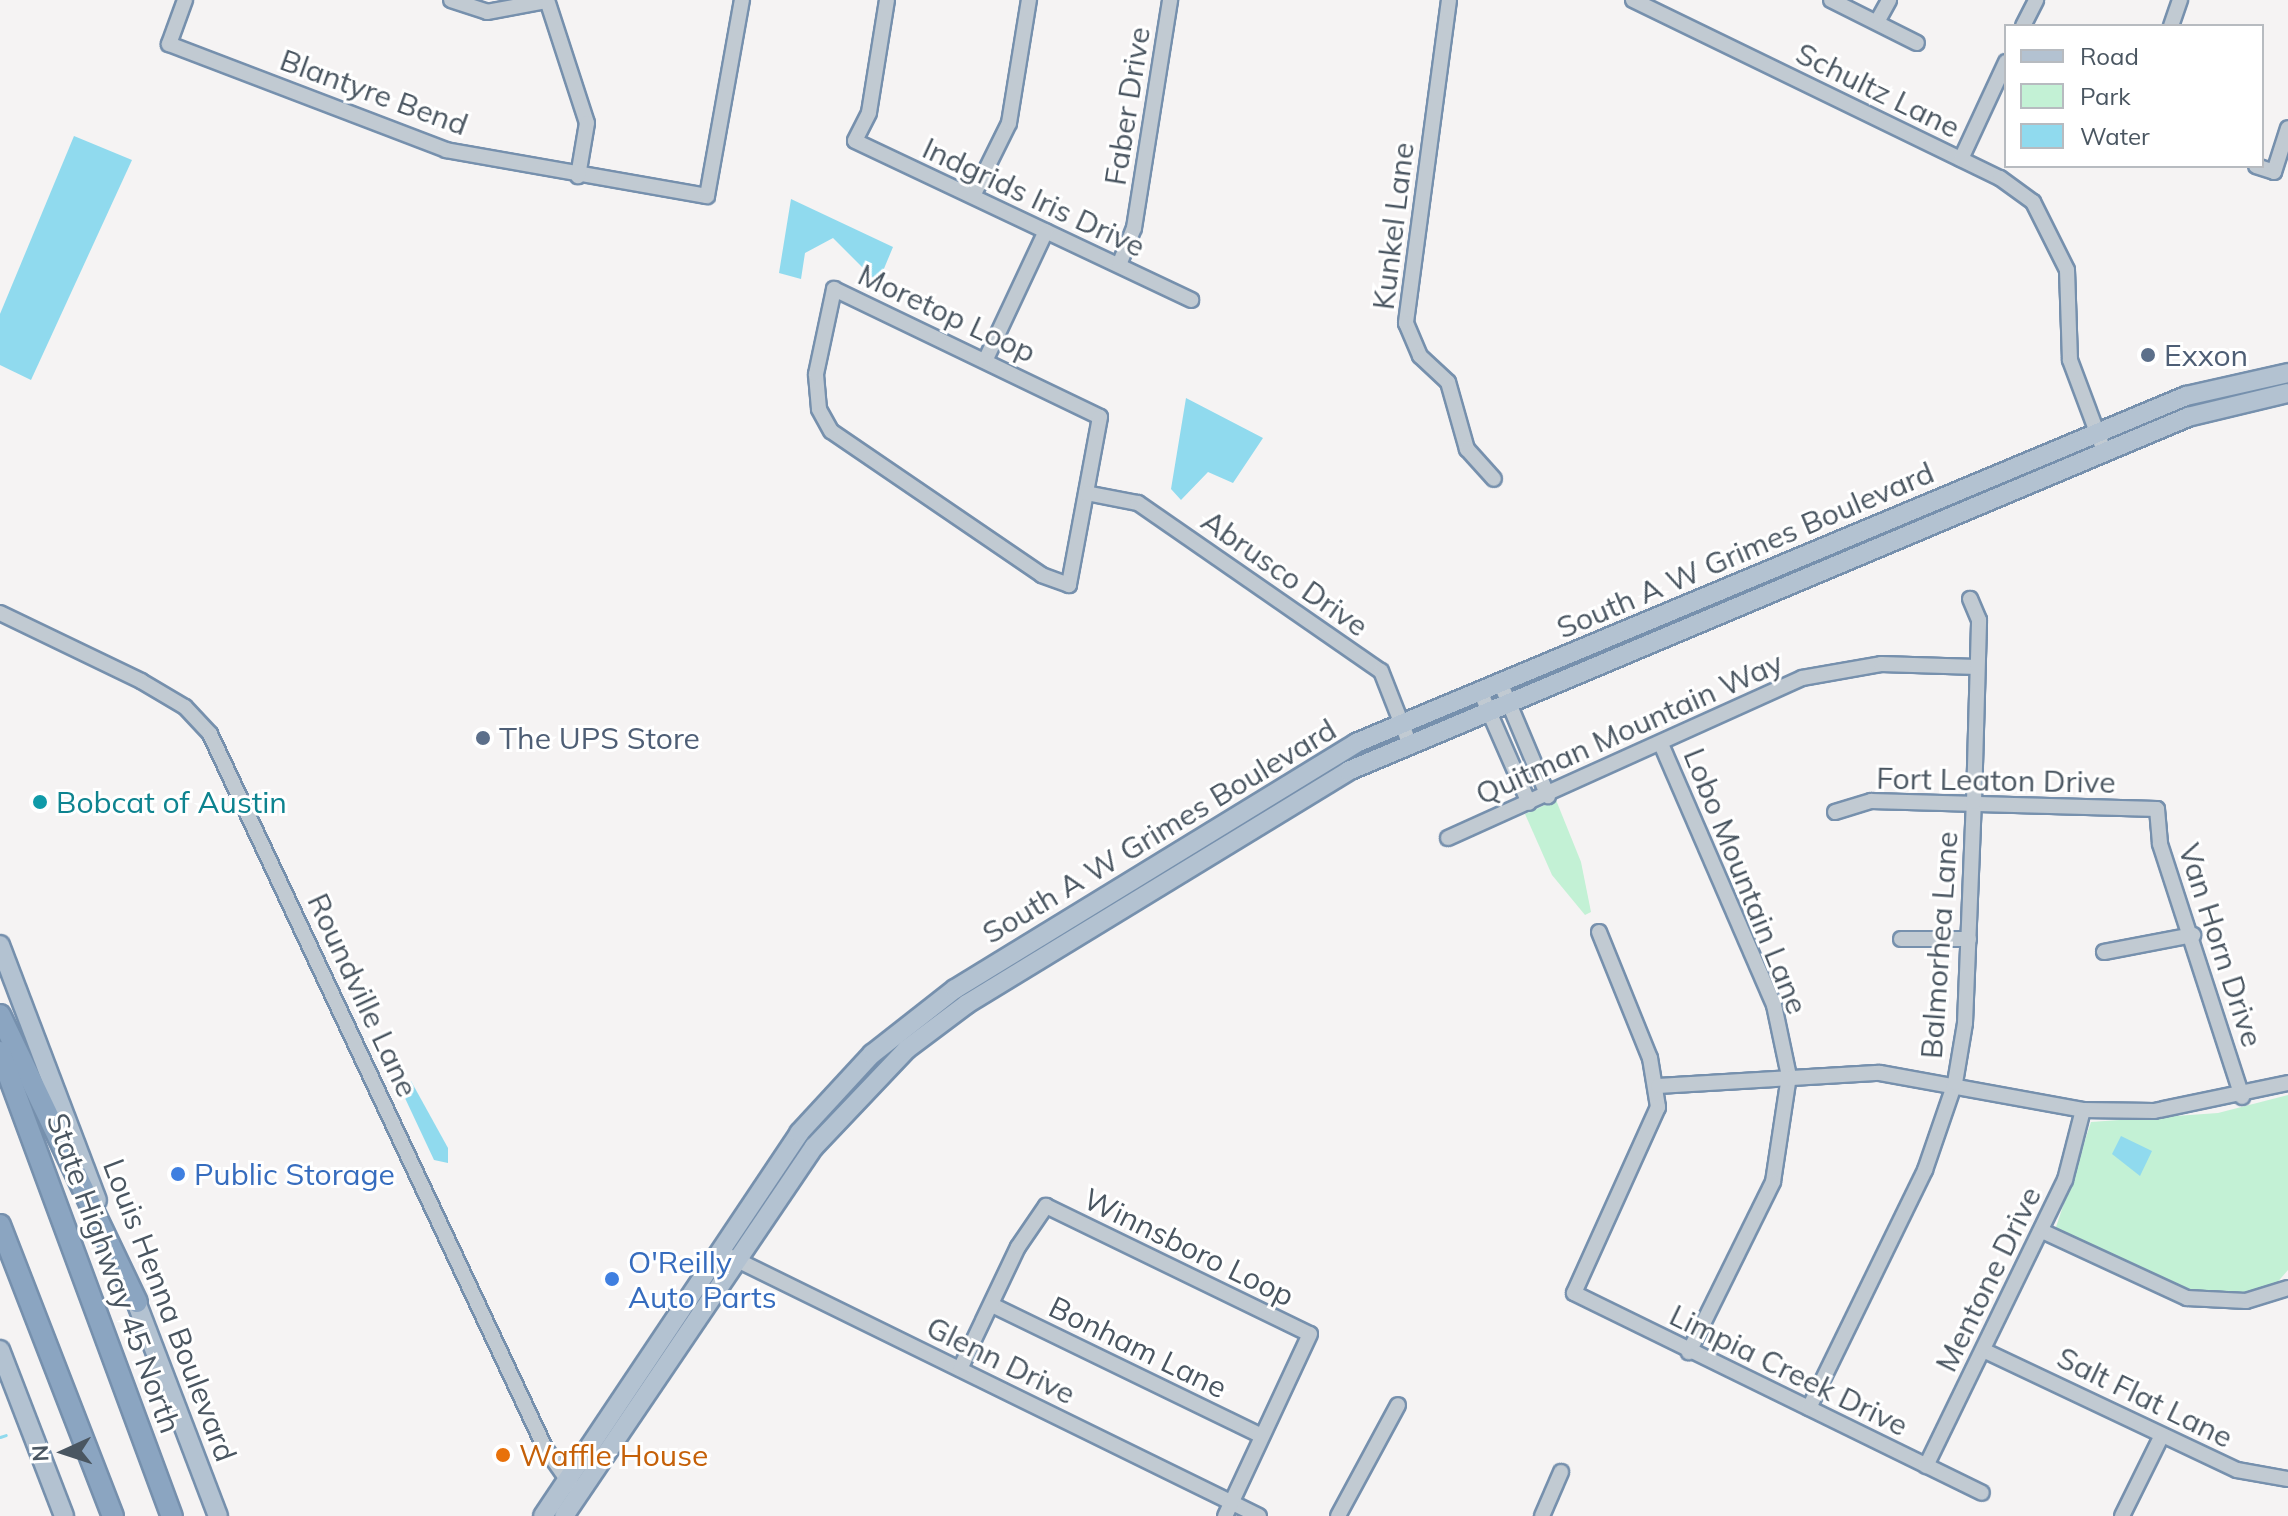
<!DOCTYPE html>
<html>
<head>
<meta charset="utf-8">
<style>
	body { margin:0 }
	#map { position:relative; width:2288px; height:1516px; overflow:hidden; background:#f5f3f3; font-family:Mulish,sans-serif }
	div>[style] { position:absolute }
	.green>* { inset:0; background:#c3f1d5 }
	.water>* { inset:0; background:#90daee }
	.stream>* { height:3px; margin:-1.5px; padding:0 1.5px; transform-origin:1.5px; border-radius:1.5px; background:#90daee }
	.roads { filter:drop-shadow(2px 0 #7690ad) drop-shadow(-2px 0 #7690ad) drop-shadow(0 2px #7690ad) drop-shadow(0 -2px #7690ad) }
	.minor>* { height:14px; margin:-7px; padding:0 7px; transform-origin:7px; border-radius:7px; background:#c1cad2 }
	.major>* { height:18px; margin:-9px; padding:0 9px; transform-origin:9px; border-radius:9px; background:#b3c2d1 }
	.highway>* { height:20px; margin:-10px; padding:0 10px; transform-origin:10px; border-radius:10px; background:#8ba5c1 }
	.dots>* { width:22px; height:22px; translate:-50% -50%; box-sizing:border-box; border:4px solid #fff; border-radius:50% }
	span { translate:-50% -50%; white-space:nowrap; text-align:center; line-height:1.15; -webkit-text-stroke:6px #fff; paint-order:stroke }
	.street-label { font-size:30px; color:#4a5661 }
	.service-label { font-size:30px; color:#4e5e75 }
	.left { translate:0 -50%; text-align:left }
	.culture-label { font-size:30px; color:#0d838f }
	.shop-label { font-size:30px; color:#366cbe }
	.food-label { font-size:30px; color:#c56008 }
	.legend { position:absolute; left:2004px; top:24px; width:260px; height:144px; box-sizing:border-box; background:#fff; border:2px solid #b7bbc0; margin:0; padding:10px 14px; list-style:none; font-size:24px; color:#4a5661 }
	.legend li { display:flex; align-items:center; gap:16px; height:40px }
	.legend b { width:40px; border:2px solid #b7bbc0 }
	.north { position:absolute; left:24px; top:1412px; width:80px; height:80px; -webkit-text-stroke:6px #fff; paint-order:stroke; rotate:267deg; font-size:22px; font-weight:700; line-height:32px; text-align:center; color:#4a5661 }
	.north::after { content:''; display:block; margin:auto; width:28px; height:36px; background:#4a5661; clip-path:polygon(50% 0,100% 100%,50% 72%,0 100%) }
</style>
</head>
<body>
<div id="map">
	<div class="green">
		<div style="clip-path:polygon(1556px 800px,1581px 862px,1591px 912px,1585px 915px,1552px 875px,1525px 814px)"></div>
		<div style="clip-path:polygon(2288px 1095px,2288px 1270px,2275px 1285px,2226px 1296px,2178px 1289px,2055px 1230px,2091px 1122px,2218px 1113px)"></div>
	</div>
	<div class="water">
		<div style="clip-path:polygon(74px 136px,132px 160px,31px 380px,0 365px,0 314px)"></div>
		<div style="clip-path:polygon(791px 199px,893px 247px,878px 283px,833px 238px,805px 253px,801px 279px,779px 273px)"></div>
		<div style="clip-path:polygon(1186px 398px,1263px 438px,1233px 483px,1208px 472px,1181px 500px,1171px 489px)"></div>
		<div style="clip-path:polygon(411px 1081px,448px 1148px,448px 1163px,434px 1160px,404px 1096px)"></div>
		<div style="clip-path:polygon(2121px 1136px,2152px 1151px,2140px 1176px,2112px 1154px)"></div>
	</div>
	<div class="stream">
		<div style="left:0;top:1437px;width:6px;rotate:-18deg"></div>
	</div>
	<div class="roads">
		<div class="minor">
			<div style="left:185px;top:0;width:47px;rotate:110deg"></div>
			<div style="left:169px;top:44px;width:297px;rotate:20.9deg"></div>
			<div style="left:446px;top:150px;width:265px;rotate:10deg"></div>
			<div style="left:707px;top:196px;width:199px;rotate:-79.9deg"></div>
			<div style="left:451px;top:0;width:38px;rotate:18deg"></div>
			<div style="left:487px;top:12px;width:61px;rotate:-10.4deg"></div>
			<div style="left:547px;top:0;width:129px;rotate:72deg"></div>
			<div style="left:587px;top:123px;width:54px;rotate:99.6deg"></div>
			<div style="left:887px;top:0;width:114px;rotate:99.1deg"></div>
			<div style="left:869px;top:113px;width:31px;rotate:117deg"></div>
			<div style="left:855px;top:141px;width:372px;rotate:25.3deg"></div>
			<div style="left:1449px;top:0;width:326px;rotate:97.6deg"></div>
			<div style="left:1406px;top:323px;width:36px;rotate:67deg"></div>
			<div style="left:1420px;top:356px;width:38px;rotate:43deg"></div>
			<div style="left:1448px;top:382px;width:70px;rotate:74.2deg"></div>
			<div style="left:1467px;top:449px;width:40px;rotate:48deg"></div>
			<div style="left:1633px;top:0;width:408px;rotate:25.9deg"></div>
			<div style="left:2000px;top:178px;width:41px;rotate:36deg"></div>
			<div style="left:2033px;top:202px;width:76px;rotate:63.4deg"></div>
			<div style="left:2067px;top:270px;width:90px;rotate:88.1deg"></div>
			<div style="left:2070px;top:360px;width:97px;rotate:69.5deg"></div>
			<div style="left:1831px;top:0;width:96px;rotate:26.6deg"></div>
			<div style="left:1877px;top:22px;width:25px;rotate:-61deg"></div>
			<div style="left:2023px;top:26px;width:29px;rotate:-63deg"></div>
			<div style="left:2171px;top:26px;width:28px;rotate:-71deg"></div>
			<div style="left:1961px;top:159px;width:107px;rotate:-65.1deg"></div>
			<div style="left:2256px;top:166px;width:19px;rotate:18deg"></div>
			<div style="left:2274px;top:172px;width:46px;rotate:-72.3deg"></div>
			<div style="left:973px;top:196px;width:81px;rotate:-63.7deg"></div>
			<div style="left:1009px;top:123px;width:125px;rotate:-80.8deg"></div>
			<div style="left:1119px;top:265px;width:40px;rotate:-68deg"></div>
			<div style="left:1134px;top:228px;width:231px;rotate:-81deg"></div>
			<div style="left:834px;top:289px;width:295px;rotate:25.7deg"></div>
			<div style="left:1100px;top:417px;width:171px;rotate:100.5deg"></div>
			<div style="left:1069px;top:585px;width:29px;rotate:-160deg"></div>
			<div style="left:1042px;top:575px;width:255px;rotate:-145.7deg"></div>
			<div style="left:831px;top:431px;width:25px;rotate:-119deg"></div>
			<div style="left:819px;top:409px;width:35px;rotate:-95deg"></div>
			<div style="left:816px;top:374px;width:87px;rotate:-78deg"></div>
			<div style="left:986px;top:359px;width:141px;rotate:-64.9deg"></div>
			<div style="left:1086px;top:493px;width:53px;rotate:10.9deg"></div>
			<div style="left:1138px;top:503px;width:295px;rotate:34.7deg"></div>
			<div style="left:1381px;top:671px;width:79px;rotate:68.6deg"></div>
			<div style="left:0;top:613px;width:157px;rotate:25.7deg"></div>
			<div style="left:141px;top:681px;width:51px;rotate:30.6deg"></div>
			<div style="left:185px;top:707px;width:37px;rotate:47deg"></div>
			<div style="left:210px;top:734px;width:789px;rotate:64.86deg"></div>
			<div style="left:545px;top:1448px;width:45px;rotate:54.9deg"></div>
			<div style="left:1500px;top:682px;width:124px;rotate:67.2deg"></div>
			<div style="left:1480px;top:691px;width:122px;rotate:66.4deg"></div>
			<div style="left:1661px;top:744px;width:284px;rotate:66.6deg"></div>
			<div style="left:1774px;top:1005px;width:73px;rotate:78.1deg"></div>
			<div style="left:1789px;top:1076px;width:107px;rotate:98.6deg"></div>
			<div style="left:1773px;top:1182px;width:190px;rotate:116.3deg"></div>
			<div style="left:1835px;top:812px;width:38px;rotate:-17deg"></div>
			<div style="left:1871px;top:801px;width:286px;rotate:1.6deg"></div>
			<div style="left:2157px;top:809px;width:35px;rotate:85deg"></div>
			<div style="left:2160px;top:844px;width:266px;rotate:72deg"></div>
			<div style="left:1448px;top:838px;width:388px;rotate:-24.3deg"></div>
			<div style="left:1802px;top:678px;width:80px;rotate:-10deg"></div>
			<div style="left:1881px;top:664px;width:96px;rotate:1.8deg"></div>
			<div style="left:1599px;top:932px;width:136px;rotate:68deg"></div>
			<div style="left:1650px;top:1058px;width:50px;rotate:80.7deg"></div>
			<div style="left:1658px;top:1107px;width:204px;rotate:114.3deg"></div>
			<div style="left:1574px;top:1293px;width:454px;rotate:26.1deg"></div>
			<div style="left:1901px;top:939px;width:68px"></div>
			<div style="left:2104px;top:952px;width:91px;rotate:-10.8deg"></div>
			<div style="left:1658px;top:1086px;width:222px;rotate:-3.4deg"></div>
			<div style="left:1880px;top:1073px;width:206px;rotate:10.3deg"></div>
			<div style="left:2083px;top:1110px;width:71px;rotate:0.8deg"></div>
			<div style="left:2154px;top:1111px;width:137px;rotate:-11.8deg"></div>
			<div style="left:2042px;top:1231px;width:160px;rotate:24.8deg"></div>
			<div style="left:2187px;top:1298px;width:59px;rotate:2.9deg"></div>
			<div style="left:2246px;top:1301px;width:44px;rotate:-17.2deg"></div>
			<div style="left:731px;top:1257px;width:588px;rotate:26.13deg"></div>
			<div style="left:992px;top:1305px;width:300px;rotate:25.9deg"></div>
			<div style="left:1983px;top:1350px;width:281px;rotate:25.3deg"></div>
			<div style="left:2237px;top:1470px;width:52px;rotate:10deg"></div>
			<div style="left:960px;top:1369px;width:135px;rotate:-64.6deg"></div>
			<div style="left:1018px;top:1247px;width:50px;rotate:-55.7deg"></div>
			<div style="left:1046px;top:1206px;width:293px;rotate:25.9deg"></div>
			<div style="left:1310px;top:1334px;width:201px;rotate:115deg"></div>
			<div style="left:1809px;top:1408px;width:265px;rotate:-64deg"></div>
			<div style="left:1925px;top:1170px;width:92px;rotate:-71deg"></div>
			<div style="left:1955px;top:1083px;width:61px;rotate:-80.5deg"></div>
			<div style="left:1965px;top:1023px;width:221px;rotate:-87.7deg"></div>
			<div style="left:1974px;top:802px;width:182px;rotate:-88.4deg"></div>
			<div style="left:1979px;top:620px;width:23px;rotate:-113deg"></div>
			<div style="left:1926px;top:1466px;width:318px;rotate:-64.1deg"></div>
			<div style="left:2065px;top:1180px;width:72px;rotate:-75.6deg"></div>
			<div style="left:1338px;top:1516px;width:126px;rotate:-61.6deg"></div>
			<div style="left:1542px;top:1516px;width:48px;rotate:-66.6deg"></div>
			<div style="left:2122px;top:1516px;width:90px;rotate:-63.7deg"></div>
		</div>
		<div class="major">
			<div style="left:0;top:945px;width:273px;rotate:69.2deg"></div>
			<div style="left:132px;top:1291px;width:241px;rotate:69.1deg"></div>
			<div style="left:0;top:1350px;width:178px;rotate:68.9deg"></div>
			<div style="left:543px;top:1516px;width:461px;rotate:-56.2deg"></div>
			<div style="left:799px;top:1133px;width:108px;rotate:-47.3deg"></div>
			<div style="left:872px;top:1054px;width:105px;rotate:-38.1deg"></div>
			<div style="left:955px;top:989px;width:470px;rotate:-31.5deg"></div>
			<div style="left:1356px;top:743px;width:900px;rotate:-22.69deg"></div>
			<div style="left:2186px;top:396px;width:105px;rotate:-12.7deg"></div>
			<div style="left:564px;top:1516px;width:446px;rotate:-55.9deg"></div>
			<div style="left:814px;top:1147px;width:135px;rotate:-46.5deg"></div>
			<div style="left:907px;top:1049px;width:75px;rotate:-36.9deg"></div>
			<div style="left:967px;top:1004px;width:447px;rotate:-31.4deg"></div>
			<div style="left:1348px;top:771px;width:912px;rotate:-22.85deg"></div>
			<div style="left:2188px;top:417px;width:103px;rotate:-13.5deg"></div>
		</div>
		<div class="highway">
			<div style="left:0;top:1015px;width:318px;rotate:64.5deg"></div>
			<div style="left:0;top:1052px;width:495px;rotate:69.7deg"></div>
			<div style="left:0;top:1225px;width:312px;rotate:68.8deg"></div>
		</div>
	</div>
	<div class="dots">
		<div style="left:2148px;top:355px;background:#5c6f8a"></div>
		<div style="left:483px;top:738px;background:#5c6f8a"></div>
		<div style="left:40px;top:802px;background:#0f9aa8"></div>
		<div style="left:178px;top:1174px;background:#3f7fe0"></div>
		<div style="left:612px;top:1279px;background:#3f7fe0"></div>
		<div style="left:503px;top:1455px;background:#e8710a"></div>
	</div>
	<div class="street-label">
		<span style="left:1878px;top:90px;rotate:26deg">Schultz Lane</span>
		<span style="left:374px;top:92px;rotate:20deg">Blantyre Bend</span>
		<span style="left:1127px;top:106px;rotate:-81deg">Faber Drive</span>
		<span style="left:1034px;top:197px;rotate:25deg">Indgrids Iris Drive</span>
		<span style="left:1393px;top:226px;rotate:-83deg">Kunkel Lane</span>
		<span style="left:947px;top:313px;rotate:25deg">Moretop Loop</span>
		<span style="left:1745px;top:550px;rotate:-23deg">South A W Grimes Boulevard</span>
		<span style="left:1285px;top:573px;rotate:35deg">Abrusco Drive</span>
		<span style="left:1629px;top:728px;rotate:-24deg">Quitman Mountain Way</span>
		<span style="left:1996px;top:780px;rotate:1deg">Fort Leaton Drive</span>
		<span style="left:1159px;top:831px;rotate:-31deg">South A W Grimes Boulevard</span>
		<span style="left:1746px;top:881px;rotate:68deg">Lobo Mountain Lane</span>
		<span style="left:1939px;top:945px;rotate:-86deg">Balmorhea Lane</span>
		<span style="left:2221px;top:945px;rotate:72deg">Van Horn Drive</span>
		<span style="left:363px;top:995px;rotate:65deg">Roundville Lane</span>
		<span style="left:1189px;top:1247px;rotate:26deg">Winnsboro Loop</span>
		<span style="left:114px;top:1273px;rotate:70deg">State Highway 45 North</span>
		<span style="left:1988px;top:1279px;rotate:-64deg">Mentone Drive</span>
		<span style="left:170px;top:1310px;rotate:69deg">Louis Henna Boulevard</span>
		<span style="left:1138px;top:1347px;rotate:26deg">Bonham Lane</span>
		<span style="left:1001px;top:1360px;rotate:26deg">Glenn Drive</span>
		<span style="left:1789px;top:1370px;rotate:26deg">Limpia Creek Drive</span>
		<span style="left:2145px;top:1397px;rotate:26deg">Salt Flat Lane</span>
	</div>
	<div class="service-label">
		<span class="left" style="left:2164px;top:355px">Exxon</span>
		<span class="left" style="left:499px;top:738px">The UPS Store</span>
	</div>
	<div class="culture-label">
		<span class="left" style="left:56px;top:802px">Bobcat of Austin</span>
	</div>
	<div class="shop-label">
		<span class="left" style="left:194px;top:1174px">Public Storage</span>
		<span class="left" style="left:628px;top:1279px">O'Reilly<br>Auto Parts</span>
	</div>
	<div class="food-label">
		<span class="left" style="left:519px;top:1455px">Waffle House</span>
	</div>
	<ul class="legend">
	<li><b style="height:10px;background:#b3c2d1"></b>Road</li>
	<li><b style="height:22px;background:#c3f1d5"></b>Park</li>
	<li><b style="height:22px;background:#90daee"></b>Water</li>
	</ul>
	<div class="north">N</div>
</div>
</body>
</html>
